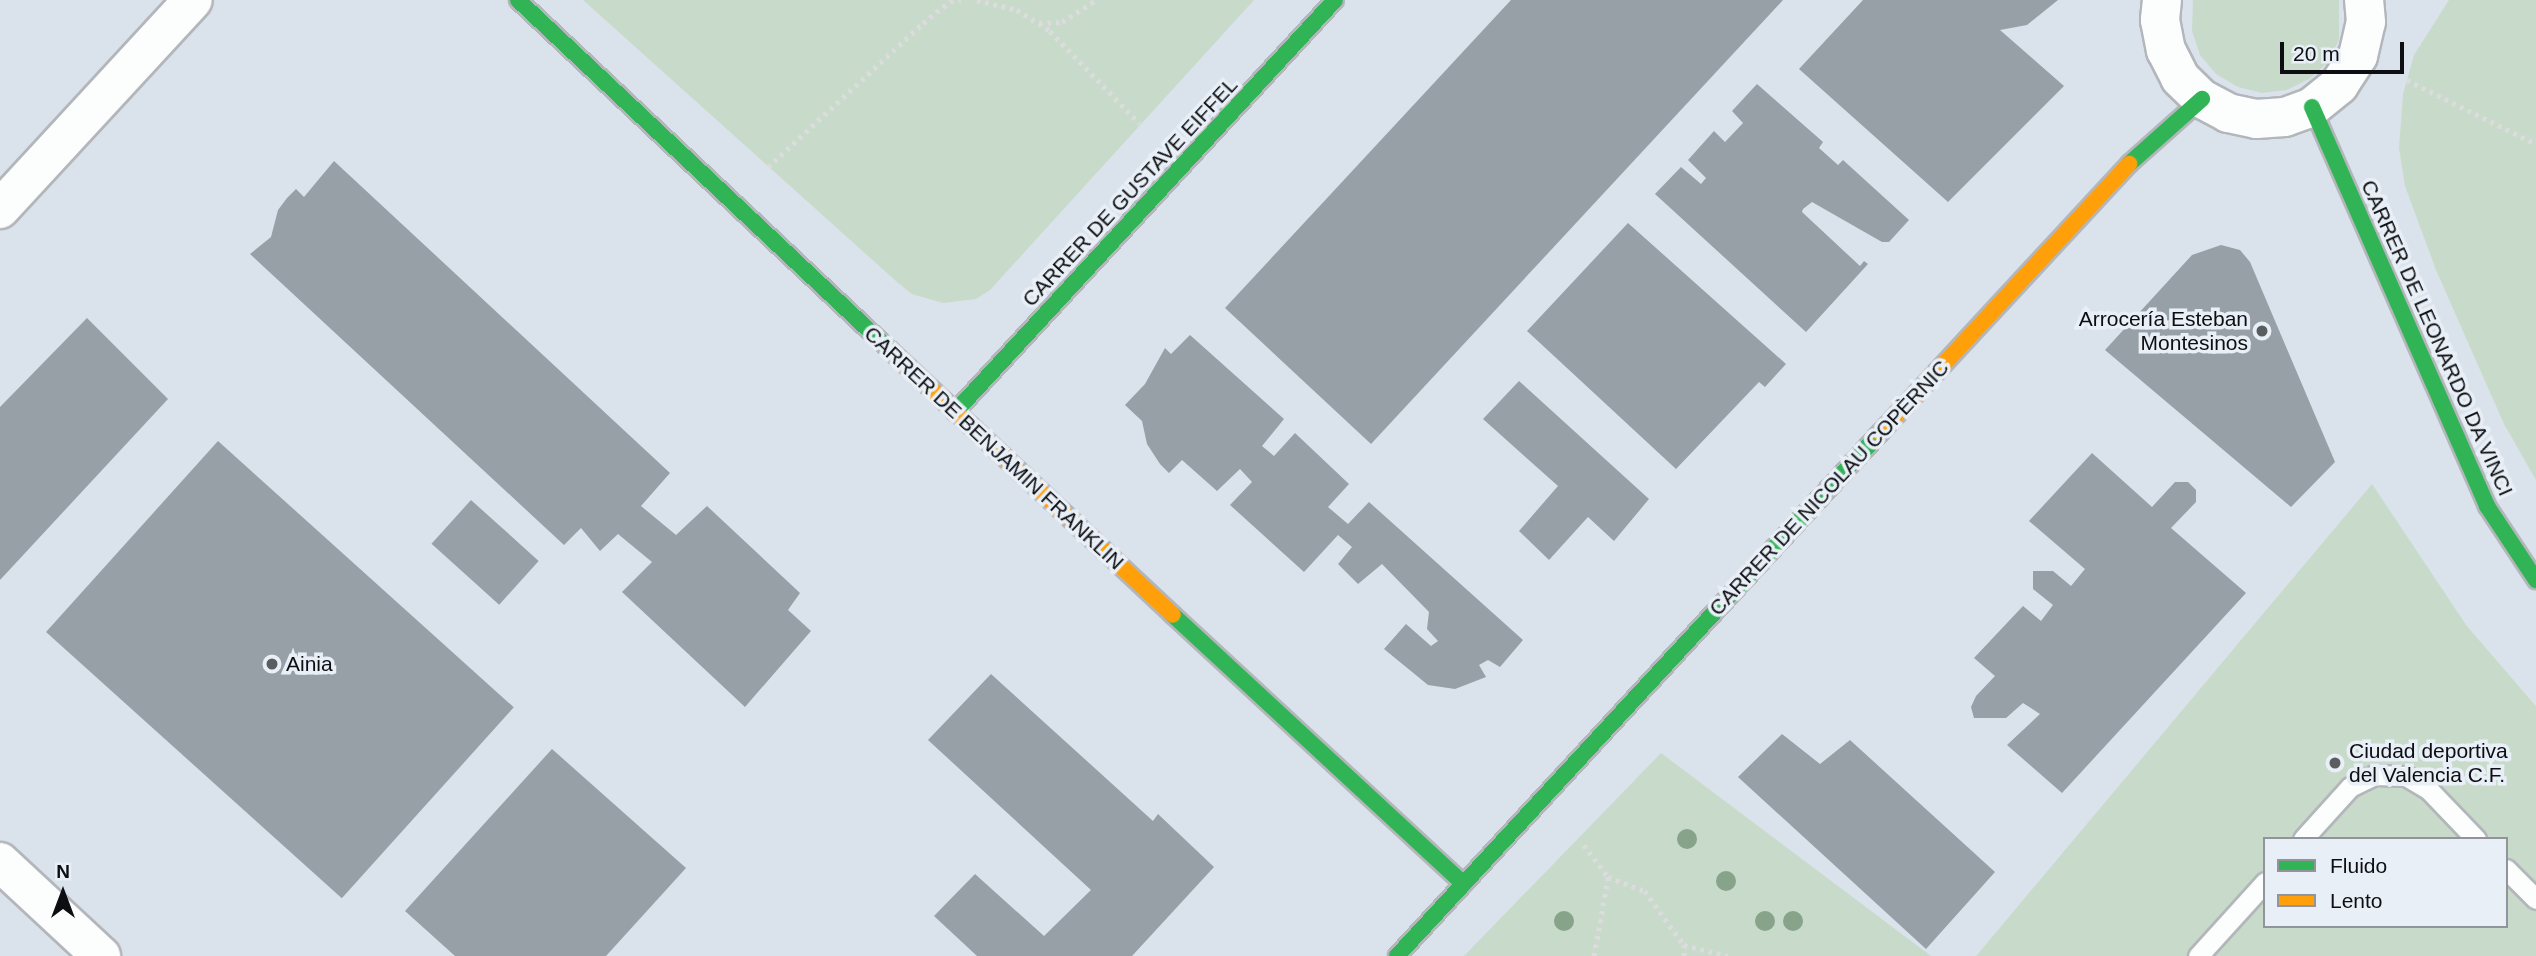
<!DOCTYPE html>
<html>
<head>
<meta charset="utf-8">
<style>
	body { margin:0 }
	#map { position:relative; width:2536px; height:956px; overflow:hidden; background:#ecf0f4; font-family:Arial,sans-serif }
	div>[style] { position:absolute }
	.built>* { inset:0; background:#dae2eb }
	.green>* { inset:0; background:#c8dbca }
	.building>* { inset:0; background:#979fa7; transform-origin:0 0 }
	.path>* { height:4.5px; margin-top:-2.25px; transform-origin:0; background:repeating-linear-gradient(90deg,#dcdcde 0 3.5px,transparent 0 8.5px) }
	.roads { filter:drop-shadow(2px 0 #b3b6ba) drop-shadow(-2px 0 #b3b6ba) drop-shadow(0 2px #b3b6ba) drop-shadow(0 -2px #b3b6ba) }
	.lane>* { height:19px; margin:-9.5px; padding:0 9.5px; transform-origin:9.5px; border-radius:9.5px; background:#fcfdfd }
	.street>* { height:38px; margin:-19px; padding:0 19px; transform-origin:19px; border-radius:19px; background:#fcfdfd }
	.fast>* { height:16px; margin:-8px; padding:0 8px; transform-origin:8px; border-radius:8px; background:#30b455 }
	.slow>* { height:16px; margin:-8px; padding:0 8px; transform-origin:8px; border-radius:8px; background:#ff9f0a }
	.trees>* { width:20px; height:20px; margin:-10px; border-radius:50%; background:#87a38a }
	.dots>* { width:19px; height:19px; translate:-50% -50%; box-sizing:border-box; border:4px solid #e9eff7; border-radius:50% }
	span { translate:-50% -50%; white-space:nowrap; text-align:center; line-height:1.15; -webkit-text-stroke:7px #e9eff7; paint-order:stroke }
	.street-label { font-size:21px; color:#0c0e11 }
	.poi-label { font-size:21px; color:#0c0e11 }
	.right { translate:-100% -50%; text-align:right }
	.left { translate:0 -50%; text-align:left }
	.legend { position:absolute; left:2263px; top:837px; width:245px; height:91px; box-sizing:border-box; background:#e9eff7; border:2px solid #91959b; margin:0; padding:9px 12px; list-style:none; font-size:21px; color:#0c0e11 }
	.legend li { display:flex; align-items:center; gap:14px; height:35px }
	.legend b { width:35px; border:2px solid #91959b }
	.north { position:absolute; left:28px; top:858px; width:70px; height:70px; -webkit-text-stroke:5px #e9eff7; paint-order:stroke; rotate:0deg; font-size:19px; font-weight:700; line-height:28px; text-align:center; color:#0c0e11 }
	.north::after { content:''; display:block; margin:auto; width:24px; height:32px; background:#0c0e11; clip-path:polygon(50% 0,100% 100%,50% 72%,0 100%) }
	.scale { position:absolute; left:2280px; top:42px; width:124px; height:32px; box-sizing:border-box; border:4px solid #0c0e11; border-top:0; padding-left:9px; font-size:21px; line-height:24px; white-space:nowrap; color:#0c0e11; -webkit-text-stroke:5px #e9eff7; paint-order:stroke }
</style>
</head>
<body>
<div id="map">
	<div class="built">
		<div style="clip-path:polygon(0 0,2536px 0,2536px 706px,2467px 626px,2372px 485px,1976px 956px,0 956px)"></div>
	</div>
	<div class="green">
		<div style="clip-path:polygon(583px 0,1254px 0,990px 290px,976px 299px,943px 303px,912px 294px,897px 282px)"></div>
		<div style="clip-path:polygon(2193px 0,2339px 0,2339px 40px,2328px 62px,2309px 79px,2287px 90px,2262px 93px,2238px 87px,2216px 74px,2200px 55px,2192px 31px)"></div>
		<div style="clip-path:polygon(2449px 0,2536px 0,2536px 480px,2504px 424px,2436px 270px,2405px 186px,2399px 148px,2403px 94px,2414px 55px)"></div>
		<div style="clip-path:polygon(evenodd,2372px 484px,2467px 626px,2536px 706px,2536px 956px,1976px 956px,2372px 484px,2265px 839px,2506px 839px,2506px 926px,2265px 926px,2265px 839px)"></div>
		<div style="clip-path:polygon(1661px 753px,1931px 956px,1464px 956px)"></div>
	</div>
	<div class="building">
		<div style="clip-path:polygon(1511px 0,1783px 0,1371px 444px,1225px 308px)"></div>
		<div style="clip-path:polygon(1863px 0,2058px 0,2027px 25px,2000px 30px,2064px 86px,1948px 202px,1799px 69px)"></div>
		<div style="clip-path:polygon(1757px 84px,1823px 142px,1819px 148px,1838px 165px,1843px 160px,1909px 220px,1889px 242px,1882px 242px,1812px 202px,1803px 209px,1802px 212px,1860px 266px,1864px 261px,1868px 264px,1806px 332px,1655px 194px,1681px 167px,1701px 184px,1706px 178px,1688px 160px,1714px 131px,1725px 142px,1743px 123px,1732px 111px)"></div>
		<div style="clip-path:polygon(334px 161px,670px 473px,641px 506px,676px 535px,707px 506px,800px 593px,788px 610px,811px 631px,745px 707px,622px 592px,652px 562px,618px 534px,600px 551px,581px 528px,564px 545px,250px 254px,271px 237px,278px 210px,287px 198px,296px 189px,304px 197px)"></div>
		<div style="clip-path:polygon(1628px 223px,1786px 364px,1765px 387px,1759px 382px,1676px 469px,1527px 331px)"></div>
		<div style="clip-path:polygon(2221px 245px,2240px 250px,2250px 262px,2335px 462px,2291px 507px,2105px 350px,2192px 255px)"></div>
		<div style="clip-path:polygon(87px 318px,168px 399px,0 580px,0 407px)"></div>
		<div style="clip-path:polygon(1190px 335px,1284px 419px,1262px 446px,1274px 456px,1295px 433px,1349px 484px,1328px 507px,1348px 524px,1369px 502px,1523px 640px,1500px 667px,1488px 660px,1479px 665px,1486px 677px,1455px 689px,1428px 685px,1384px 649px,1406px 624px,1431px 646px,1438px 641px,1427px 629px,1429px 612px,1382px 564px,1358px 584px,1338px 564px,1352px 547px,1338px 535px,1304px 572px,1230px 505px,1252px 482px,1240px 469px,1217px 491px,1182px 460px,1169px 473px,1160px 464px,1147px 444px,1142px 421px,1125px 405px,1145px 384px,1165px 348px,1171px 354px)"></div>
		<div style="clip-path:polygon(1519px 381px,1649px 499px,1614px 541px,1588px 517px,1549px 560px,1519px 531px,1558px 486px,1483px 419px)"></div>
		<div style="left:218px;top:441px;width:398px;height:257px;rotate:42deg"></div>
		<div style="clip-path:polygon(2092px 453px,2152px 507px,2175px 482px,2188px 482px,2196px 490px,2196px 502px,2171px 528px,2246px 593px,2062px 793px,2007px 745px,2040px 714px,2023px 703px,2006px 718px,1974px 718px,1971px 707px,1976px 696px,1995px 676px,1974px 658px,2023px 606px,2041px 621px,2053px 605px,2033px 589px,2033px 571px,2053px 571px,2071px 586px,2085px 569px,2029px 521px)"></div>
		<div style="left:471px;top:500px;width:91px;height:59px;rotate:42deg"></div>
		<div style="clip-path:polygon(991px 674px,1153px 821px,1158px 814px,1214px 867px,1132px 956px,977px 956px,934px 916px,975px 874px,1044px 936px,1091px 890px,928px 740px)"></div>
		<div style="clip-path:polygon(1782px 734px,1820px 764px,1850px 740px,1995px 872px,1926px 949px,1738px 777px)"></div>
		<div style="clip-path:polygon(552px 749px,686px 868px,606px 956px,455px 956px,405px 911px)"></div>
	</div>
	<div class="path">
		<div style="left:977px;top:0;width:41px;rotate:14deg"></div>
		<div style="left:1017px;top:10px;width:39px;rotate:32deg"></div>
		<div style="left:1050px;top:31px;width:129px;rotate:45.9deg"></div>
		<div style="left:1039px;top:23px;width:23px;rotate:-2deg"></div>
		<div style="left:1062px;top:22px;width:40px;rotate:-32.9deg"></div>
		<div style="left:2407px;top:80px;width:144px;rotate:26.4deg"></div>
		<div style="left:768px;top:167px;width:212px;rotate:-42.9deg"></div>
		<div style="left:923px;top:23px;width:35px;rotate:-39deg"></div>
		<div style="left:950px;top:1px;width:11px;rotate:-5deg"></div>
		<div style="left:1584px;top:845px;width:40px;rotate:53deg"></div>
		<div style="left:1608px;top:877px;width:40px;rotate:21deg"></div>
		<div style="left:1645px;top:891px;width:67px;rotate:54.2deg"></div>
		<div style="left:1684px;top:945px;width:45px;rotate:14deg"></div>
		<div style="left:1594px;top:956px;width:80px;rotate:-80deg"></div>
		<div style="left:1684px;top:956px;width:11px;rotate:-90deg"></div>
	</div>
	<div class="roads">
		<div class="lane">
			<div style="left:2303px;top:839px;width:70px;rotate:-47.9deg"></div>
			<div style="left:2350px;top:787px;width:28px;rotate:-26deg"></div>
			<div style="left:2375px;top:775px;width:31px;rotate:2deg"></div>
			<div style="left:2406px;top:776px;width:27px;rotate:31deg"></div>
			<div style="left:2429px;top:790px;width:68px;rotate:46.2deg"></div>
			<div style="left:2506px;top:869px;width:42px;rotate:45deg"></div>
			<div style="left:2198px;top:956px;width:100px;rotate:-47.8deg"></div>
		</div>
		<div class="street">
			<div style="left:2162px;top:0;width:20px;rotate:96deg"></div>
			<div style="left:2160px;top:20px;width:31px;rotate:79deg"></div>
			<div style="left:2166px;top:50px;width:31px;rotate:63deg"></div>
			<div style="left:2180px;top:78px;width:30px;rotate:44deg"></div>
			<div style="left:2202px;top:99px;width:30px;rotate:28deg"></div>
			<div style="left:2228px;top:113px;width:29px;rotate:12deg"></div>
			<div style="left:2256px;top:119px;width:29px;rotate:-4deg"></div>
			<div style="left:2285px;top:117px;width:29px;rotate:-20deg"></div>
			<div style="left:2312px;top:107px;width:35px;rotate:-39deg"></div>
			<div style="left:2339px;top:85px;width:35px;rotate:-57deg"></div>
			<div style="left:2358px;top:56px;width:35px;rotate:-77deg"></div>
			<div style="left:2366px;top:22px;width:22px;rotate:-95deg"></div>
			<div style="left:0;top:209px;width:284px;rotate:-47.3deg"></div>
			<div style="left:0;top:862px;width:138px;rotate:42.9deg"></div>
		</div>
		<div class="fast">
			<div style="left:518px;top:0;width:515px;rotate:43.27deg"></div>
			<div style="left:2312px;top:107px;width:436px;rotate:66.3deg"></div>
			<div style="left:2487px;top:506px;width:89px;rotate:56.5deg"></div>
			<div style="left:2129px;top:164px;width:98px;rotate:-41.7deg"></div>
			<div style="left:955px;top:412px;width:560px;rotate:-47.31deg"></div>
			<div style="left:1173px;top:615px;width:396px;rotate:42.8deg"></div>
			<div style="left:1397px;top:956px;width:712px;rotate:-47.28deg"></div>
		</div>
		<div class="slow">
			<div style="left:893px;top:353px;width:383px;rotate:43.1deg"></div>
			<div style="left:1880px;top:433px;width:367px;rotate:-47.2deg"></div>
		</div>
	</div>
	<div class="trees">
		<div style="left:1687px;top:839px"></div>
		<div style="left:1726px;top:881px"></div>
		<div style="left:1564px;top:921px"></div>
		<div style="left:1765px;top:921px"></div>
		<div style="left:1793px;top:921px"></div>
	</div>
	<div class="dots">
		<div style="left:2262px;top:331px;background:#5a5d60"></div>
		<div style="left:272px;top:664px;background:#5a5d60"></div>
		<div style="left:2335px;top:763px;background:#5a5d60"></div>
	</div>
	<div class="street-label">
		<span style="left:1130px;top:192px;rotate:-47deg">CARRER DE GUSTAVE EIFFEL</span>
		<span style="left:2437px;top:338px;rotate:66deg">CARRER DE LEONARDO DA VINCI</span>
		<span style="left:994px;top:448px;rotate:43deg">CARRER DE BENJAMIN FRANKLIN</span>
		<span style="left:1829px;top:488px;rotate:-47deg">CARRER DE NICOLAU COPÈRNIC</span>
	</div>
	<div class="poi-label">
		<span class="right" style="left:2248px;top:331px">Arrocería Esteban<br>Montesinos</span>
		<span class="left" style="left:286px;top:664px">Ainia</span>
		<span class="left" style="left:2349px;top:763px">Ciudad deportiva<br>del Valencia C.F.</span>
	</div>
	<ul class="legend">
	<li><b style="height:9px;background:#30b455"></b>Fluido</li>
	<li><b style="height:9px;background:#ff9f0a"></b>Lento</li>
	</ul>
	<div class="north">N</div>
	<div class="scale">20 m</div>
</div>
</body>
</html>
